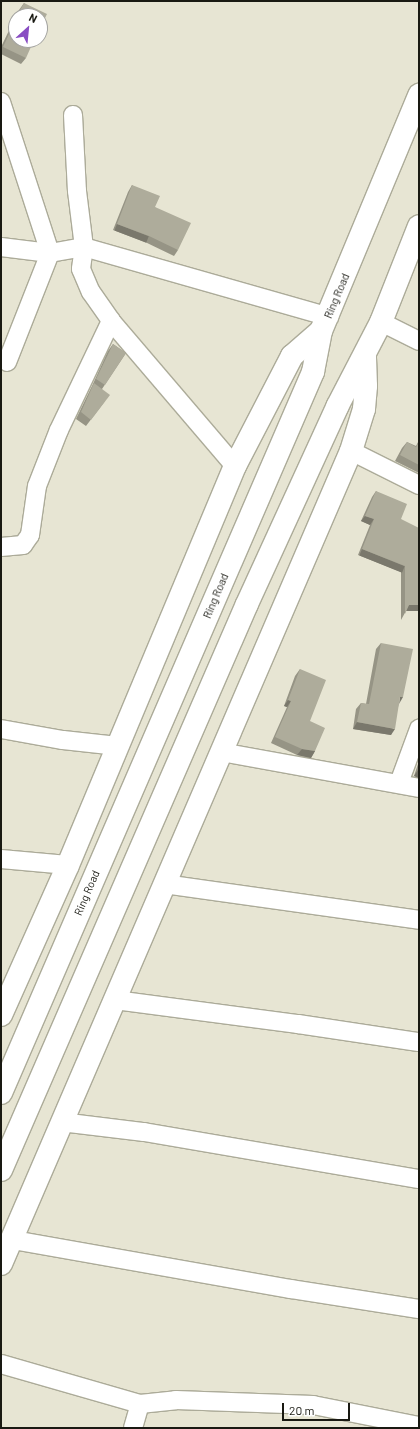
<!DOCTYPE html>
<html>
<head>
<meta charset="utf-8">
<style>
	body { margin:0 }
	#map { position:relative; width:420px; height:1429px; overflow:hidden; background:#e7e5d3; font-family:Barlow,sans-serif }
	div>[style] { position:absolute }
	.roads { filter:drop-shadow(1px 0 #acab99) drop-shadow(-1px 0 #acab99) drop-shadow(0 1px #acab99) drop-shadow(0 -1px #acab99) }
	.minor>* { height:18px; margin:-9px; padding:0 9px; transform-origin:9px; border-radius:9px; background:#fff }
	.primary>* { height:22px; margin:-11px; padding:0 11px; transform-origin:11px; border-radius:11px; background:#fff }
	.trunk>* { height:22px; margin:-11px; padding:0 11px; transform-origin:11px; border-radius:11px; background:#fff }
	.wall>* { inset:0; background:#969485 }
	.shaded-wall>* { inset:0; background:#7a786c; transform-origin:0 0 }
	.building>* { inset:0; background:#aeac9b }
	span { translate:-50% -50%; white-space:nowrap; text-align:center; line-height:1.15; -webkit-text-stroke:3px #fff; paint-order:stroke }
	.street-label { font-size:11px; color:#191912 }
	.frame { position:absolute; inset:0; border:2px solid #191912; pointer-events:none }
	.north { position:absolute; left:8px; top:8px; width:40px; height:40px; box-sizing:border-box; background:#fff; border:1px solid #a3a3a0; border-radius:50%; rotate:27deg; font-size:11px; font-weight:700; line-height:16px; text-align:center; color:#191912 }
	.north::after { content:''; display:block; margin:auto; width:14px; height:18px; background:#894dc3; clip-path:polygon(50% 0,100% 100%,50% 72%,0 100%) }
	.scale { position:absolute; left:282px; top:1403px; width:68px; height:18px; box-sizing:border-box; border:2px solid #191912; border-top:0; padding-left:5px; font-size:12px; line-height:14px; white-space:nowrap; color:#191912; -webkit-text-stroke:3px #fff; paint-order:stroke }
</style>
</head>
<body>
<div id="map">
	<div class="roads">
		<div class="minor">
			<div style="left:1px;top:102px;width:159px;rotate:72deg"></div>
			<div style="left:50px;top:253px;width:117px;rotate:111.5deg"></div>
			<div style="left:73px;top:115px;width:76px;rotate:87deg"></div>
			<div style="left:77px;top:191px;width:56px;rotate:82.9deg"></div>
			<div style="left:84px;top:247px;width:22px;rotate:98deg"></div>
			<div style="left:81px;top:269px;width:25px;rotate:67deg"></div>
			<div style="left:91px;top:292px;width:35px;rotate:55deg"></div>
			<div style="left:111px;top:321px;width:191px;rotate:49.5deg"></div>
			<div style="left:1px;top:247px;width:49px;rotate:7deg"></div>
			<div style="left:50px;top:253px;width:35px;rotate:-10deg"></div>
			<div style="left:84px;top:247px;width:255px;rotate:15.9deg"></div>
			<div style="left:381px;top:322px;width:42px;rotate:26.6deg"></div>
			<div style="left:351px;top:451px;width:76px;rotate:26.6deg"></div>
			<div style="left:1px;top:547px;width:22px;rotate:-5deg"></div>
			<div style="left:23px;top:545px;width:12px;rotate:-55deg"></div>
			<div style="left:30px;top:535px;width:49px;rotate:-81.9deg"></div>
			<div style="left:37px;top:486px;width:60px;rotate:-68.6deg"></div>
			<div style="left:59px;top:430px;width:121px;rotate:-64.5deg"></div>
			<div style="left:1px;top:729px;width:63px;rotate:10.1deg"></div>
			<div style="left:63px;top:740px;width:55px;rotate:6.2deg"></div>
			<div style="left:221px;top:752px;width:201px;rotate:10.3deg"></div>
			<div style="left:399px;top:783px;width:58px;rotate:-69.7deg"></div>
			<div style="left:1px;top:859px;width:67px;rotate:5.1deg"></div>
			<div style="left:164px;top:884px;width:258px;rotate:8deg"></div>
			<div style="left:115px;top:1000px;width:185px;rotate:7.5deg"></div>
			<div style="left:298px;top:1024px;width:122px;rotate:8.5deg"></div>
			<div style="left:61px;top:1122px;width:84px;rotate:6.9deg"></div>
			<div style="left:144px;top:1132px;width:279px;rotate:9.7deg"></div>
			<div style="left:13px;top:1240px;width:282px;rotate:10deg"></div>
			<div style="left:291px;top:1289px;width:130px;rotate:8.9deg"></div>
			<div style="left:1px;top:1364px;width:145px;rotate:16.1deg"></div>
			<div style="left:140px;top:1404px;width:36px;rotate:-6deg"></div>
			<div style="left:176px;top:1400px;width:137px;rotate:2.1deg"></div>
			<div style="left:313px;top:1405px;width:108px;rotate:11.2deg"></div>
			<div style="left:133px;top:1428px;width:25px;rotate:-74deg"></div>
		</div>
		<div class="primary">
			<div style="left:1px;top:1015px;width:164px;rotate:-65.9deg"></div>
			<div style="left:68px;top:865px;width:433px;rotate:-67.3deg"></div>
			<div style="left:235px;top:466px;width:124px;rotate:-62.6deg"></div>
			<div style="left:292px;top:356px;width:38px;rotate:-41deg"></div>
			<div style="left:1px;top:1264px;width:885px;rotate:-66.71deg"></div>
			<div style="left:351px;top:451px;width:44px;rotate:-72.8deg"></div>
			<div style="left:364px;top:409px;width:23px;rotate:-85deg"></div>
			<div style="left:366px;top:386px;width:31px;rotate:-92deg"></div>
		</div>
		<div class="trunk">
			<div style="left:1px;top:1093px;width:786px;rotate:-66.6deg"></div>
			<div style="left:313px;top:372px;width:42px;rotate:-79deg"></div>
			<div style="left:321px;top:331px;width:256px;rotate:-67.4deg"></div>
			<div style="left:1px;top:1170px;width:617px;rotate:-66.51deg"></div>
			<div style="left:247px;top:604px;width:217px;rotate:-65.4deg"></div>
			<div style="left:337px;top:407px;width:96px;rotate:-62.6deg"></div>
			<div style="left:381px;top:322px;width:103px;rotate:-68.4deg"></div>
		</div>
	</div>
	<div class="wall">
		<div style="clip-path:polygon(24px 3px,40px 16px,16px 16px,19px 10px)"></div>
		<div style="clip-path:polygon(16px 16px,16px 40px,26px 58px,21px 64px,1px 54px,1px 47px)"></div>
		<div style="clip-path:polygon(132px 185px,155px 207px,178px 250px,174px 256px,145px 242px,113px 230px,128px 192px)"></div>
		<div style="clip-path:polygon(113px 344px,126px 353px,102px 389px,105px 401px,86px 426px,76px 419px,90px 390px,92px 386px,108px 351px)"></div>
		<div style="clip-path:polygon(419px 440px,419px 473px,395px 461px,402px 448px,407px 442px,416px 446px)"></div>
		<div style="clip-path:polygon(376px 491px,401px 519px,418px 586px,419px 611px,406px 611px,401px 620px,401px 572px,358px 555px,370px 525px,361px 521px,372px 497px)"></div>
		<div style="clip-path:polygon(381px 643px,399px 703px,391px 735px,353px 729px,356px 709px,361px 703px,366px 704px,376px 649px)"></div>
		<div style="clip-path:polygon(300px 669px,315px 751px,311px 758px,297px 755px,271px 743px,287px 707px,284px 706px,295px 676px)"></div>
		<div style="clip-path:polygon(419px 761px,419px 778px,414px 776px)"></div>
	</div>
	<div class="shaded-wall">
		<div style="left:117px;top:224px;width:34px;height:7px;rotate:21deg"></div>
		<div style="clip-path:polygon(365px 516px,374px 519px,370px 525px,361px 521px)"></div>
		<div style="left:362px;top:549px;width:46px;height:7px;rotate:22deg"></div>
		<div style="clip-path:polygon(409px 605px,419px 605px,419px 611px,405px 611px)"></div>
		<div style="clip-path:polygon(400px 697px,403px 697px,399px 704px)"></div>
		<div style="clip-path:polygon(288px 700px,291px 701px,287px 707px,284px 706px)"></div>
		<div style="clip-path:polygon(357px 722px,395px 729px,391px 735px,353px 729px)"></div>
		<div style="clip-path:polygon(302px 749px,315px 751px,311px 758px,297px 755px)"></div>
		<div style="clip-path:polygon(418px 770px,419px 770px,419px 778px,414px 776px)"></div>
	</div>
	<div class="building">
		<div style="clip-path:polygon(24px 3px,47px 14px,40px 28px,40px 16px,17px 16px)"></div>
		<div style="clip-path:polygon(16px 19px,16px 40px,34px 40px,26px 58px,3px 47px)"></div>
		<div style="clip-path:polygon(132px 185px,160px 196px,155px 207px,191px 223px,178px 250px,149px 236px,117px 224px)"></div>
		<div style="clip-path:polygon(113px 344px,126px 353px,105px 385px,96px 379px)"></div>
		<div style="clip-path:polygon(94px 383px,110px 395px,91px 420px,81px 412px)"></div>
		<div style="clip-path:polygon(407px 442px,416px 447px,419px 442px,419px 465px,400px 455px)"></div>
		<div style="clip-path:polygon(376px 491px,407px 504px,401px 519px,419px 528px,419px 585px,418px 586px,419px 586px,419px 605px,409px 605px,405px 614px,405px 566px,362px 549px,374px 519px,365px 516px)"></div>
		<div style="clip-path:polygon(381px 643px,413px 649px,403px 697px,400px 697px,395px 729px,357px 722px,361px 703px,369px 704px)"></div>
		<div style="clip-path:polygon(300px 669px,326px 680px,310px 721px,325px 728px,315px 751px,302px 749px,275px 737px,291px 701px,288px 700px)"></div>
	</div>
	<div class="street-label">
		<span style="left:337px;top:296px;rotate:-67deg">Ring Road</span>
		<span style="left:216px;top:596px;rotate:-67deg">Ring Road</span>
		<span style="left:87px;top:893px;rotate:-67deg">Ring Road</span>
	</div>
	<div class="frame"></div>
	<div class="north">N</div>
	<div class="scale">20 m</div>
</div>
</body>
</html>
